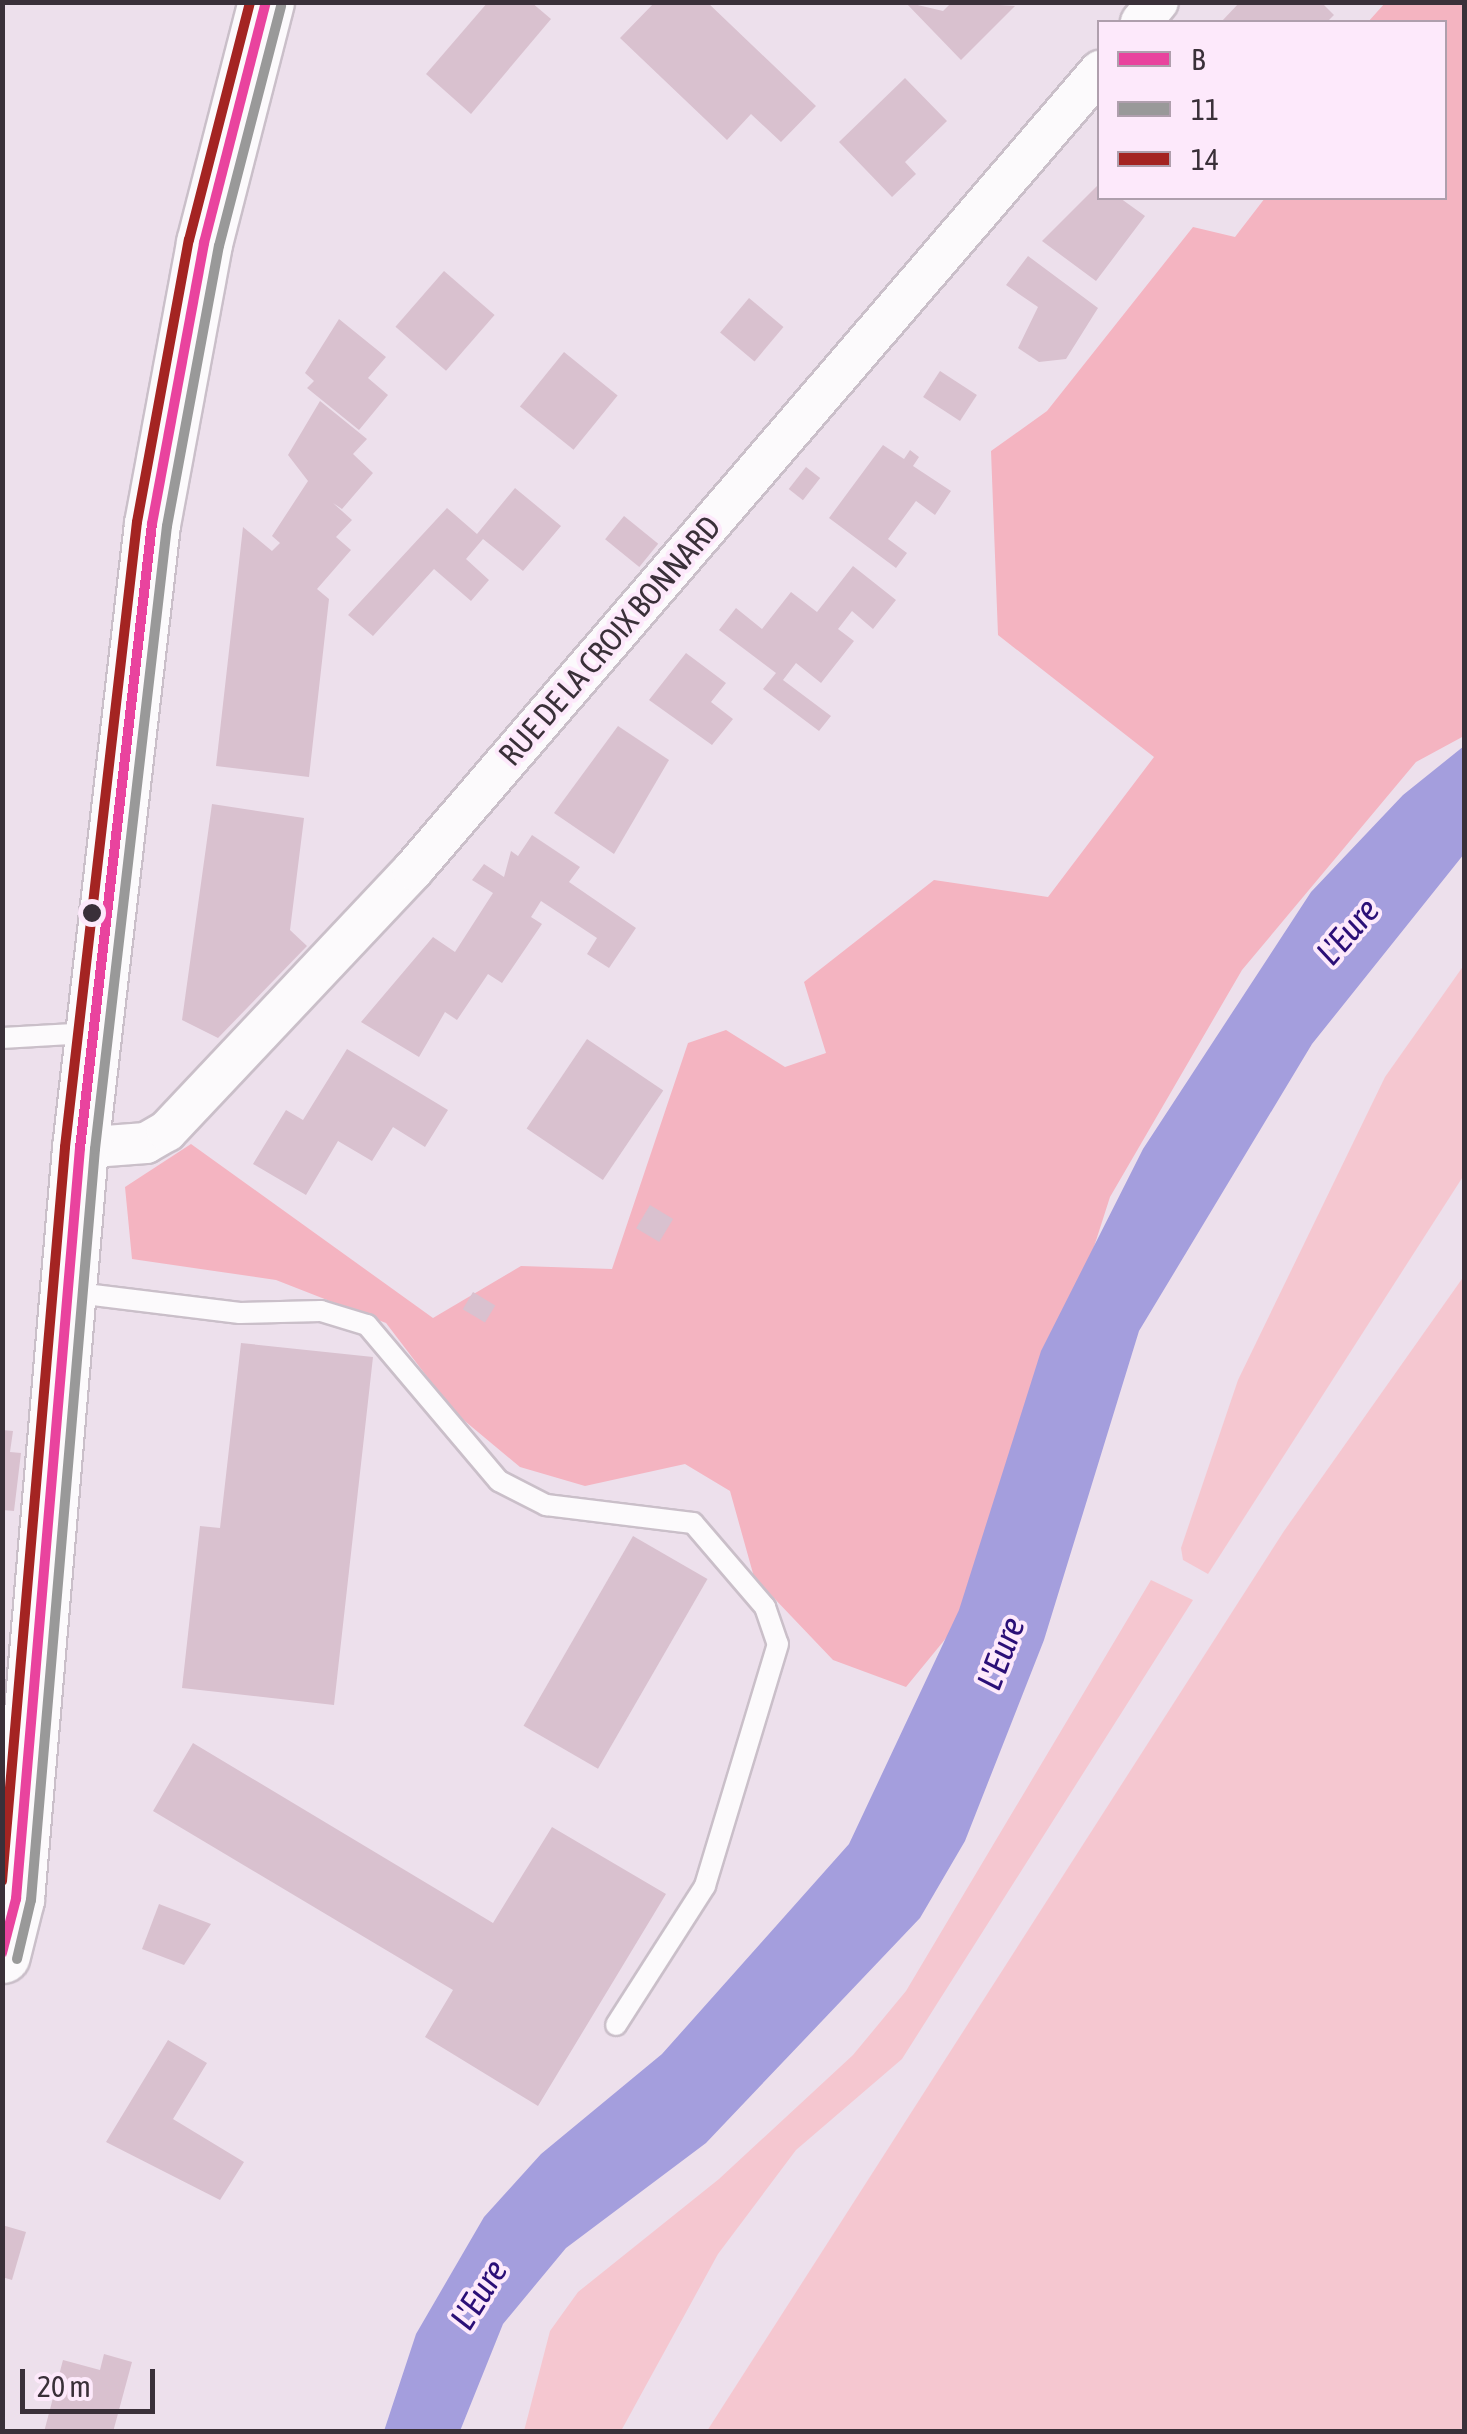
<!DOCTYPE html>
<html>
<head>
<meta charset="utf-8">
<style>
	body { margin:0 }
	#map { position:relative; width:1467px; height:2434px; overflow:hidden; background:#ede0ec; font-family:"Asap Condensed",sans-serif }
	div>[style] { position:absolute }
	.green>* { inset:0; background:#f5c7d0 }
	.forest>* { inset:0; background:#f4b4c1 }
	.water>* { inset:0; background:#a49edd }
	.building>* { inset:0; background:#d9c1cf; transform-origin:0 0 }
	.roads { filter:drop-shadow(2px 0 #cabfc9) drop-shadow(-2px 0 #cabfc9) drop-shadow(0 2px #cabfc9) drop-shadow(0 -2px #cabfc9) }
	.lane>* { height:20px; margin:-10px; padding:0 10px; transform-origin:10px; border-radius:10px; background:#fcfafc }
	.street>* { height:40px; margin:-20px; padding:0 20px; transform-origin:20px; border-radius:20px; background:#fcfafc }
	.secondary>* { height:55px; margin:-27.5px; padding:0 27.5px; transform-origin:27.5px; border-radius:27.5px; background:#fcfafc }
	.bus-1>* { height:10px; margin:-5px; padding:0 5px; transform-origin:5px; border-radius:5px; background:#e9439e }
	.bus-2>* { height:10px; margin:-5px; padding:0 5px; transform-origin:5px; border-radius:5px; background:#999 }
	.bus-3>* { height:10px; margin:-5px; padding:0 5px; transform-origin:5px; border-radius:5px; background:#a42422 }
	.dots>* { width:28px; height:28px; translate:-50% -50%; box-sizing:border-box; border:5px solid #fde9fb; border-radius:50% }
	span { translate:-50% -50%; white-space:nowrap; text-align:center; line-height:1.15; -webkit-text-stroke:8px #fde9fb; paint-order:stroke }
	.street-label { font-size:32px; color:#3a3039 }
	.water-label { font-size:35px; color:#2b0f77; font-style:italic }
	.frame { position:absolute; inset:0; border:5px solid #3a3039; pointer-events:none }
	.legend { position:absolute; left:1097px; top:20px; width:350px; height:180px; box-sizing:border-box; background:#fde9fb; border:2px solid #af9fad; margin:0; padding:12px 18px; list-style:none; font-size:30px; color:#3a3039 }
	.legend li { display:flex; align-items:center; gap:20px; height:50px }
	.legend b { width:50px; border:2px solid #af9fad }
	.scale { position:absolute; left:20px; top:2369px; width:135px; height:45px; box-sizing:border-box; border:5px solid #3a3039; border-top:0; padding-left:12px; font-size:30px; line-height:35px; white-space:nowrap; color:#3a3039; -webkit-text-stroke:8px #fde9fb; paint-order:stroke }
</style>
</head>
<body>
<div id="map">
	<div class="green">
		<div style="clip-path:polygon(1464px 965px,1464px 1175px,1208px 1574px,1183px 1560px,1181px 1548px,1238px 1380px,1385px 1077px)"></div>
		<div style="clip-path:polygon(1464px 1276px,1464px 2431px,707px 2431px,1284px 1531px)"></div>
		<div style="clip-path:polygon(1151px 1580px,1193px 1600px,902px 2059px,796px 2150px,718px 2254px,621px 2431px,524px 2431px,550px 2331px,578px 2292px,719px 2179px,853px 2055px,906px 1991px)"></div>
	</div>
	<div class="forest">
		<div style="clip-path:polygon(1385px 3px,1464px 3px,1464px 736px,1416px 762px,1242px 970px,1110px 1197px,983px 1593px,906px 1687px,833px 1660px,754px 1577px,730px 1491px,685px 1464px,585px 1486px,520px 1467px,454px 1412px,386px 1323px,276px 1280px,132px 1259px,125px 1187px,191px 1144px,433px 1318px,521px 1266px,612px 1269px,688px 1043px,726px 1030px,785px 1067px,826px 1053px,804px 982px,934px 880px,1048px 897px,1154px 757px,998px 635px,991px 451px,1047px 411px,1193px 227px,1235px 237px,1265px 198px,1444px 198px,1444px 22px,1368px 22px)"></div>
	</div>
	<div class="water">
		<div style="clip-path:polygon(1464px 746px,1464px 854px,1312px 1044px,1139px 1331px,1044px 1640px,965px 1841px,920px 1918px,706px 2143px,566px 2248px,503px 2324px,460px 2431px,384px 2431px,416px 2334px,484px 2217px,541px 2154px,662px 2054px,849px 1844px,959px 1610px,1041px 1351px,1143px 1149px,1311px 892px,1403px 795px)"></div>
	</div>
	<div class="building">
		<div style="clip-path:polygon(488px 2px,531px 2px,551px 19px,471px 114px,426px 74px)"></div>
		<div style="clip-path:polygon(655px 2px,707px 2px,816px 106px,781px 142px,751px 114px,727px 140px,620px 38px)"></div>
		<div style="clip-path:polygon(905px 2px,943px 11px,952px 2px,1015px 6px,961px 60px)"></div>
		<div style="clip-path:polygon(1240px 2px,1321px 2px,1334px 15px,1327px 22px,1221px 22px)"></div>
		<div style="clip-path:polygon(905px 78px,947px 121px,905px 162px,916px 174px,892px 197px,839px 142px)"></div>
		<div style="clip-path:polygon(1100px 183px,1100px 198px,1120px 198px,1145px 216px,1096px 281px,1042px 241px)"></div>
		<div style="clip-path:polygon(1028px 256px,1098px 308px,1066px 359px,1039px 362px,1018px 348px,1038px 307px,1006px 285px)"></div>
		<div style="left:444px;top:271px;width:67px;height:74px;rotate:41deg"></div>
		<div style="left:749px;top:298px;width:45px;height:45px;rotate:40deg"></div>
		<div style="clip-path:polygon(339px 319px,386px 357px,368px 378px,388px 395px,359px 430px,307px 388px,314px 381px,305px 373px)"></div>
		<div style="left:564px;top:352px;width:69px;height:70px;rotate:39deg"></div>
		<div style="left:940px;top:371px;width:44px;height:31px;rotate:33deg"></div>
		<div style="clip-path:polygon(320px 401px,367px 439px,353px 454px,373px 473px,342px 509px,333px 503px,352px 520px,336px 537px,351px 550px,317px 589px,329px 599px,309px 777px,216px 766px,243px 527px,272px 551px,280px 543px,272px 536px,308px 481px,288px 455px)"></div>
		<div style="clip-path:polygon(883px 445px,904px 459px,910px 450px,919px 457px,913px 466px,951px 491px,935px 515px,916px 501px,888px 539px,907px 553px,896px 568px,829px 518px)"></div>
		<div style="left:806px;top:467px;width:18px;height:28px;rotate:38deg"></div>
		<div style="clip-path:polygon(515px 488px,561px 526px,523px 571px,483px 539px,466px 559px,489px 580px,471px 601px,434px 569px,373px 636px,348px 615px,447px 508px,477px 534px)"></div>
		<div style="left:624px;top:516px;width:44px;height:30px;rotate:39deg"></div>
		<div style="clip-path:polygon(853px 566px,896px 600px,873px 629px,852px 611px,838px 629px,854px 641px,821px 683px,796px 663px,783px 680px,831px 716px,819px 731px,763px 689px,776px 673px,719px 630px,736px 608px,762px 629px,791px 592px,817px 612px)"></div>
		<div style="clip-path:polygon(686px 653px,726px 683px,711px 702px,733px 719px,712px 745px,649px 700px)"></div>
		<div style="clip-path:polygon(618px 726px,669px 760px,614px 854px,554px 813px)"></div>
		<div style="clip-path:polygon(212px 804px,304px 818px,290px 930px,307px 946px,218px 1038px,182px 1020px)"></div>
		<div style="clip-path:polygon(532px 835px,580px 867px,569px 882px,636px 928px,609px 968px,587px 954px,597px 938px,541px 901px,531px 917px,542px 924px,502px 983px,488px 974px,457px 1020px,445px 1012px,419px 1057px,361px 1022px,433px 937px,455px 952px,493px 893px,472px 880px,484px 864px,504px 877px,511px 851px,518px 856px)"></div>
		<div style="left:587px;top:1039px;width:92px;height:108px;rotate:34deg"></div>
		<div style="clip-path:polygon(347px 1049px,448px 1110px,425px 1147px,393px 1127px,372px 1161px,338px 1141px,306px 1195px,253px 1164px,286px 1110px,303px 1120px)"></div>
		<div style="left:650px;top:1205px;width:27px;height:27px;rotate:31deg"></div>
		<div style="left:473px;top:1292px;width:26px;height:20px;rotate:31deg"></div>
		<div style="clip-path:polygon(241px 1343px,373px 1357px,334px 1705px,182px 1688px,200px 1526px,220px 1528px)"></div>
		<div style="clip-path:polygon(2px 1430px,13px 1431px,10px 1452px,21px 1453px,14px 1511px,2px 1510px)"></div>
		<div style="left:633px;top:1536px;width:86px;height:219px;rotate:30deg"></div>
		<div style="clip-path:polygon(193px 1743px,493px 1923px,552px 1827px,666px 1894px,538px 2106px,425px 2037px,453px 1990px,153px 1811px)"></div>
		<div style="clip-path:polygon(159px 1904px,211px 1924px,184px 1965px,142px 1949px)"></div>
		<div style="clip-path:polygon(168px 2040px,207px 2063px,173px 2119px,244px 2162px,220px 2200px,106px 2142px)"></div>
		<div style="clip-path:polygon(2px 2225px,26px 2232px,12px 2280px,2px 2277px)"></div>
		<div style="clip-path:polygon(104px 2354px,132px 2362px,113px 2432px,44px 2432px,63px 2360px,100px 2370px)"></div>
	</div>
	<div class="roads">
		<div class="lane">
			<div style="left:2px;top:1038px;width:88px;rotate:-3.3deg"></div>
			<div style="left:69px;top:1292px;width:172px;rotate:7deg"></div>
			<div style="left:240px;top:1313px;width:81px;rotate:-1.4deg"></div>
			<div style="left:321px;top:1311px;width:48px;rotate:16.9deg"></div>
			<div style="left:367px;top:1325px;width:204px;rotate:49.8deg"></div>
			<div style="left:499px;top:1481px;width:53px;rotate:27.1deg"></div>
			<div style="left:546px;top:1505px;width:148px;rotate:7deg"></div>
			<div style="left:693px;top:1523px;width:111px;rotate:49.4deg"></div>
			<div style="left:765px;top:1607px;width:39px;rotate:71deg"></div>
			<div style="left:778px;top:1644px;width:253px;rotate:106.8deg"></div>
			<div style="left:705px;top:1886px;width:165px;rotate:122.6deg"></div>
		</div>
		<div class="street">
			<div style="left:1141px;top:22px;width:26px;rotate:-50deg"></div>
			<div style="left:80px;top:1148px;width:66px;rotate:-4.3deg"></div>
			<div style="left:146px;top:1143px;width:24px;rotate:-30deg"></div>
			<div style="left:167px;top:1131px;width:359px;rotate:-46.7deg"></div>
			<div style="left:413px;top:870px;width:1054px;rotate:-49.31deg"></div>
		</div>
		<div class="secondary">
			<div style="left:2px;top:1955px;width:58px;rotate:-76deg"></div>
			<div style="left:16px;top:1899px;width:754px;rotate:-85.13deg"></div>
			<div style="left:80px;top:1148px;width:628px;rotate:-83.42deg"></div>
			<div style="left:152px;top:524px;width:286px;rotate:-79.5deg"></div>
			<div style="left:204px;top:243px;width:249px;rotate:-75.6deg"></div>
		</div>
	</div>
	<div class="bus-1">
		<div style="left:2px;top:1953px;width:56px;rotate:-75.5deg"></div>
		<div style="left:16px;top:1899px;width:754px;rotate:-85.13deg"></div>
		<div style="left:80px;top:1148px;width:628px;rotate:-83.42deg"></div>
		<div style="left:152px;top:524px;width:286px;rotate:-79.5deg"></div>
		<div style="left:204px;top:243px;width:249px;rotate:-75.6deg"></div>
	</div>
	<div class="bus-2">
		<div style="left:17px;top:1959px;width:61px;rotate:-76.7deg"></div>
		<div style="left:31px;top:1900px;width:754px;rotate:-85.13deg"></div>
		<div style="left:95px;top:1149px;width:627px;rotate:-83.41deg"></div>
		<div style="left:167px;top:526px;width:285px;rotate:-79.5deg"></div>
		<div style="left:219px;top:246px;width:248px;rotate:-75.5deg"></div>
	</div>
	<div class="bus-3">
		<div style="left:2px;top:1881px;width:737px;rotate:-85.09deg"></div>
		<div style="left:65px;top:1147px;width:629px;rotate:-83.43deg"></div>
		<div style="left:137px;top:522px;width:287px;rotate:-79.6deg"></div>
		<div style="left:189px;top:240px;width:246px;rotate:-75.6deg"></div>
	</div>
	<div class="dots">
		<div style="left:92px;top:913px;background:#3a3039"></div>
	</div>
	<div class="street-label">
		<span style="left:610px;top:641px;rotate:-49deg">RUE DE LA CROIX BONNARD</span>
	</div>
	<div class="water-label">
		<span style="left:1347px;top:931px;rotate:-49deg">L'Eure</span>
		<span style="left:1000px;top:1653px;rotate:-69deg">L'Eure</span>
		<span style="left:478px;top:2294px;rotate:-58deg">L'Eure</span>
	</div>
	<div class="frame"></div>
	<ul class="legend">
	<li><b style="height:12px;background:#e9439e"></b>B</li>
	<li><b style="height:12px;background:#999"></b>11</li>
	<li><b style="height:12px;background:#a42422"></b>14</li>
	</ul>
	<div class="scale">20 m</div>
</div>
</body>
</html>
